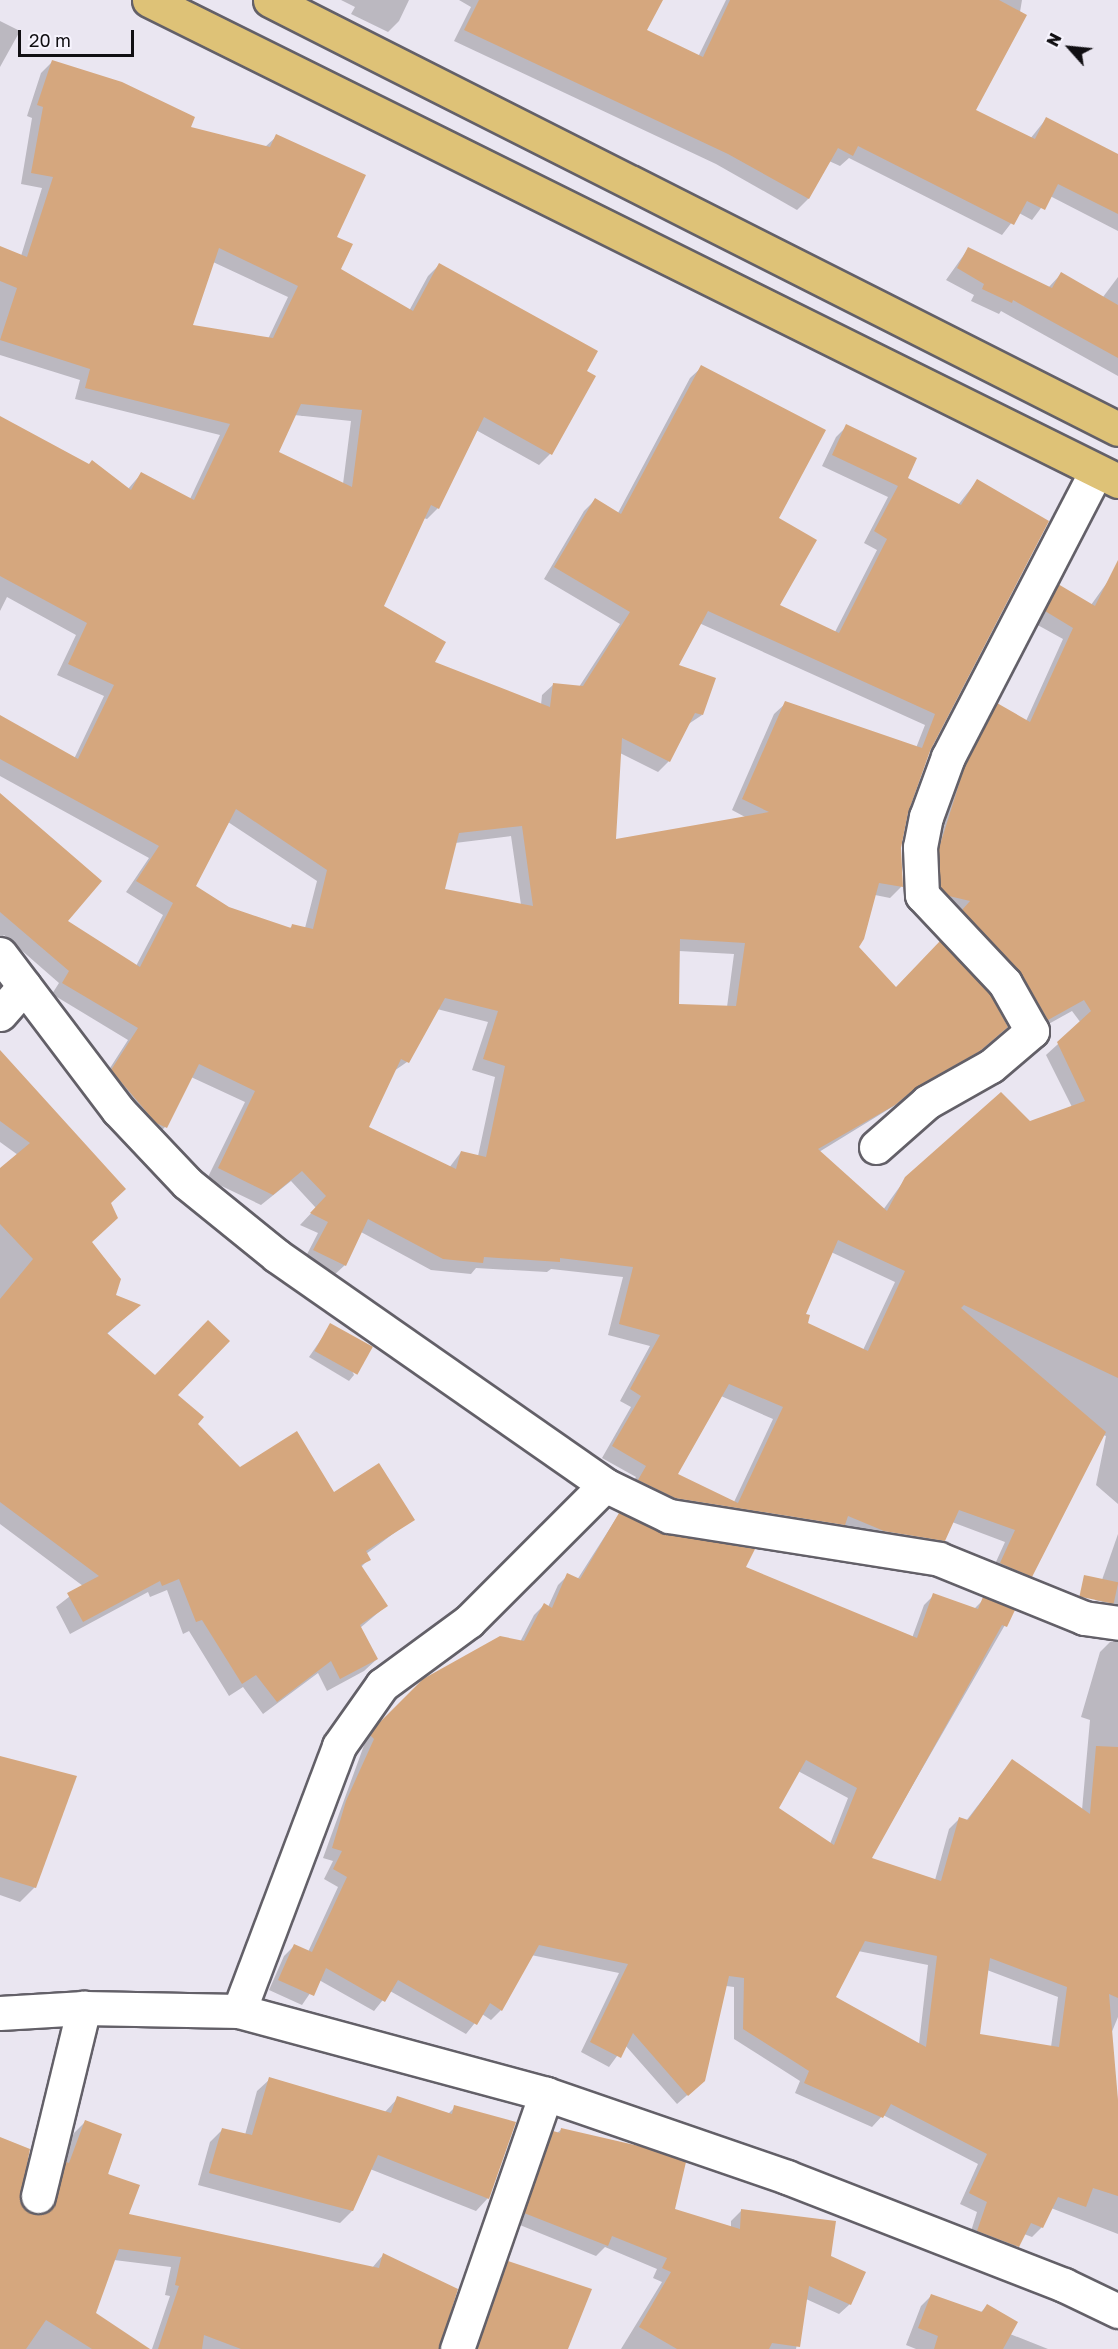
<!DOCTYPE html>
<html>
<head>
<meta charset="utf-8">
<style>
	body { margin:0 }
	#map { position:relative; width:1118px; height:2349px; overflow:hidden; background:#eae6f1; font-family:"Golos Text",sans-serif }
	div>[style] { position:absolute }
	.shadow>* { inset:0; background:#0003 }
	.building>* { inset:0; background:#d5a77e; transform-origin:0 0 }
	.roads { filter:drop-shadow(2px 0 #636068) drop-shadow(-2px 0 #636068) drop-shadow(0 2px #636068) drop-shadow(0 -2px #636068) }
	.street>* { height:33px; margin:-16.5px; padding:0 16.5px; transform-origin:16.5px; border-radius:16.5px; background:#fff }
	.primary>* { height:33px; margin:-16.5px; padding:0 16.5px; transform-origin:16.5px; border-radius:16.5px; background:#dec277 }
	span { translate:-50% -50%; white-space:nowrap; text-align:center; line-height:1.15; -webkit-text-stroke:4.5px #f7f4fe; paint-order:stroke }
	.north { position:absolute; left:1040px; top:18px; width:60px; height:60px; -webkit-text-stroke:4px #f7f4fe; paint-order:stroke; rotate:297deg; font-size:16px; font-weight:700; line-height:24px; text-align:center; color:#110f13 }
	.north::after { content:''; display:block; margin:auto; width:21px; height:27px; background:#110f13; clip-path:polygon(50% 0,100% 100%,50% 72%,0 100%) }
	.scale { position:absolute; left:18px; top:30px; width:116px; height:27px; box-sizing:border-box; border:3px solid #110f13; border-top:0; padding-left:8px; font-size:18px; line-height:21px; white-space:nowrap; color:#110f13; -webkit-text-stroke:4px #f7f4fe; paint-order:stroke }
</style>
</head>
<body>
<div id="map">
	<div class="shadow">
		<div style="clip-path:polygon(341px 0,409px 0,399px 21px,388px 32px,351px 14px,355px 7px)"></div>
		<div style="clip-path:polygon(459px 0,661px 0,645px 31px,698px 57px,726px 0,1022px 0,1017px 30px,974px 111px,1030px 139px,1046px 119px,1118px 156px,1118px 231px,1050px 196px,1032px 220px,1019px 213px,1002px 235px,849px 158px,840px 166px,829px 161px,808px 199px,797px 210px,716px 164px,454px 41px,471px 7px)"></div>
		<div style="clip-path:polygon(0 21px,20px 31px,0 67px)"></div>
		<div style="clip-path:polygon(evenodd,52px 62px,188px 128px,265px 147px,277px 136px,335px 237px,339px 270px,409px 311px,428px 276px,439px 265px,585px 371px,550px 454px,539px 465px,476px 430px,438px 508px,427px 519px,423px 518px,382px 606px,432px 663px,541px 705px,542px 695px,554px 684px,579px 687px,620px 624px,544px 579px,584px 511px,595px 500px,618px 513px,690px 378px,702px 367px,777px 519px,778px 606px,835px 632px,877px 550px,864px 543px,888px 497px,822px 466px,836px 437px,847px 426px,906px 479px,958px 505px,977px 481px,929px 750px,906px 813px,900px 847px,901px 887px,890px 898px,875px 895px,857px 947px,896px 989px,995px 1038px,967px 1061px,819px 1152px,883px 1210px,906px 1178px,1072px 1107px,1046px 1055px,1081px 1023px,1072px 1011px,1036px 1031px,952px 922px,961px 912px,938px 907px,928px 861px,954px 777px,986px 716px,997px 705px,1026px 721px,1063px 639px,1034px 623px,1048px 597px,1059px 586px,1091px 605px,1111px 577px,1118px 581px,1118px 1504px,1096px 1485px,1106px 1436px,1103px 1435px,1031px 1576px,1020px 1587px,990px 1575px,1005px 1542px,952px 1522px,944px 1541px,933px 1552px,833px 1536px,628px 1492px,636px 1477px,602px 1458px,631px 1407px,620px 1401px,650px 1346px,608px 1335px,623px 1277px,551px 1269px,547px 1272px,476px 1268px,471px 1274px,431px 1270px,361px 1232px,345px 1265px,333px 1276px,303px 1262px,318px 1233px,300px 1225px,316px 1208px,291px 1181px,261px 1205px,207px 1179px,245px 1102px,191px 1077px,165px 1127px,154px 1138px,101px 1082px,128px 1040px,52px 994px,59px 983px,4px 935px,0 939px,0 795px,66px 921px,136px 966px,163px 915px,126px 892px,149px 858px,0 776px,0 716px,74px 759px,104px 696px,57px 675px,76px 635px,7px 597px,0 611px,0 418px,128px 489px,141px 474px,190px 499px,220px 435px,75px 399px,80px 380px,0 355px,0 248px,21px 256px,42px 188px,21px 184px,32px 118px,27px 116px,41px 73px,52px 62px,213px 262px,288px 297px,268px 339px,191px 326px,213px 262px,52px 62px,294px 415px,351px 421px,343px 484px,277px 453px,294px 415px,52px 62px,699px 623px,925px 725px,916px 748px,786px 703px,774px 714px,732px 810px,747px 818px,614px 841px,620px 753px,658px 772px,669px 761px,687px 725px,702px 715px,676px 665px,699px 623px,52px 62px,228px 822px,317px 881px,305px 928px,293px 925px,289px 929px,229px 908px,194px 886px,228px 822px,52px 62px,511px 836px,521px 905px,443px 890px,455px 843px,511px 836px,52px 62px,679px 951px,734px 954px,727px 1007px,677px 1006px,679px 951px,52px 62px,437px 1009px,488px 1022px,472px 1070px,495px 1077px,478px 1156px,461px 1152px,449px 1168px,367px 1128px,394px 1071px,407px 1062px,437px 1009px,52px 62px,831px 1252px,895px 1282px,863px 1350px,806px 1324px,804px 1315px,831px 1252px,52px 62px,721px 1396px,773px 1419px,734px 1502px,676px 1474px,721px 1396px)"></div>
		<div style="clip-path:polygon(968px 249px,1048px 288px,1061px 274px,1103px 297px,1118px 277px,1118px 376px,1001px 311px,999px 314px,971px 301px,974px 295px,946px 280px)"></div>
		<div style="clip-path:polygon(0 1061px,109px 1203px,90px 1243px,114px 1295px,138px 1306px,107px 1334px,176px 1395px,196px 1424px,240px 1469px,413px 1519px,366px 1554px,369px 1559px,361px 1567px,386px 1606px,360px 1628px,377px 1659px,364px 1671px,327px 1691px,318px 1673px,263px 1714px,243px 1687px,229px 1696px,189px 1631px,183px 1634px,167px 1590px,150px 1597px,148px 1592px,70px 1634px,56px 1607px,83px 1586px,0 1524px,0 1170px,18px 1155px,0 1142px)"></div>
		<div style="clip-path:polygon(331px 1325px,354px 1375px,349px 1381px,309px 1357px)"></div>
		<div style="clip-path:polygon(evenodd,619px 1514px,912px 1638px,924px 1605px,934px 1595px,974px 1609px,984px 1599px,1013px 1611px,870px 1859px,935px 1880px,949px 1829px,959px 1819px,966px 1821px,1012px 1761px,1082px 1810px,1090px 1720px,1081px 1717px,1100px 1652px,1110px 1642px,1118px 1642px,1118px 2017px,1111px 2034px,1118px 2105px,1118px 2234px,1051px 2208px,1042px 2227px,1032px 2237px,1024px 2234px,1008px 2257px,968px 2241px,977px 2212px,960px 2204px,978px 2164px,883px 2115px,872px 2127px,795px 2093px,800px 2081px,734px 2039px,734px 1987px,726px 1986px,693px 2090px,677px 2104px,625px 2045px,609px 2067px,581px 2052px,619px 1973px,531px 1955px,501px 2010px,491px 2020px,482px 2014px,466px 2034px,390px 1991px,374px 2011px,319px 1980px,302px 2005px,269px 1990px,284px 1956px,294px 1946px,308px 1952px,338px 1887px,324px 1879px,333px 1861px,323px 1858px,367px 1737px,424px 1680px,520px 1642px,534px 1615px,544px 1605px,548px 1607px,558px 1585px,568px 1575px,577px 1580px,619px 1514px,798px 1771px,848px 1798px,830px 1844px,777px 1808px,798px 1771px,619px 1514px,858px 1951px,928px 1965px,919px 2044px,834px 1998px,858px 1951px,619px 1514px,987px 1970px,1058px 1997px,1051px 2047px,979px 2035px,987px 1970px)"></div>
		<div style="clip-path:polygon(1118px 1534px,1118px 1606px,1095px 1600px)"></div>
		<div style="clip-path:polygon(0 1757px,75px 1777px,35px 1887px,20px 1902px,0 1895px)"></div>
		<div style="clip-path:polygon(270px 2079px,384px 2113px,398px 2098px,448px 2114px,455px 2107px,488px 2198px,476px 2211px,370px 2169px,352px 2211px,340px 2223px,198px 2185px,210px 2142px,223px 2129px,245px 2135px,257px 2091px)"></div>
		<div style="clip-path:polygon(85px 2122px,127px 2215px,372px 2268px,383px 2255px,439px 2349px,152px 2349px,170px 2296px,165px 2295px,171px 2267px,114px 2260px,94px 2314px,148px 2349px,0 2349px,0 2139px,18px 2201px,34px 2216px,46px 2212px,55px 2175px,74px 2133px)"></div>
		<div style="clip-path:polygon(562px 2129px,674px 2210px,731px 2228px,731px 2221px,741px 2211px,830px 2257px,850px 2304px,839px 2314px,806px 2299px,796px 2349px,621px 2349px,662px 2282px,653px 2278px,657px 2269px,605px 2247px,596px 2256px,515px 2223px,543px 2144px)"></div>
		<div style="clip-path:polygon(508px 2262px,567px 2349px,471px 2349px,497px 2273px)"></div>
		<div style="clip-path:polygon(931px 2296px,980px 2313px,987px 2306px,1010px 2334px,1048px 2349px,916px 2349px,906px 2345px,921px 2306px)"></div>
	</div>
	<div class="building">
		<div style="clip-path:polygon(479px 0,663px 0,647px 30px,703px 57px,730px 0,999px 0,1027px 15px,976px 110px,1035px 139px,1046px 117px,1118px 154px,1118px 214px,1058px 184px,1045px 210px,1027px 201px,1014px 225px,858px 146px,853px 156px,838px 148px,809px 199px,728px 154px,464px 30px)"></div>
		<div style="clip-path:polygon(evenodd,52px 60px,122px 82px,195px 117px,191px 127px,270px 147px,276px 134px,366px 175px,337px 237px,353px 244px,341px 269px,413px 311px,439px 263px,598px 351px,587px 371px,596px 376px,552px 455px,484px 417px,439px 509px,431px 505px,384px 606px,446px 642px,435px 662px,550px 707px,553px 683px,583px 686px,630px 612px,554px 567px,595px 498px,621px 514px,701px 365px,826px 430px,779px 518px,817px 540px,780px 605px,839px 633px,887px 539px,874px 531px,898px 486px,832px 455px,846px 424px,917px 458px,908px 478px,961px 505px,977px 479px,1049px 521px,930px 751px,908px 813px,901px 848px,903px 887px,879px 883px,864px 939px,859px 947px,896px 987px,940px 941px,990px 994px,1008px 1027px,980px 1051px,918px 1086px,895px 1105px,818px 1149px,887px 1211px,905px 1177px,1001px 1092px,1030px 1121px,1085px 1101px,1057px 1042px,1091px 1011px,1084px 1000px,1048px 1020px,1019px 970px,962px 910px,970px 901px,949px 896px,940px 887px,939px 848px,965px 765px,997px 703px,1030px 722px,1073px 628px,1045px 611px,1058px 584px,1095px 606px,1118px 560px,1118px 1378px,964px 1305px,961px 1308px,1106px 1432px,1032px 1577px,1000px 1563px,1015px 1530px,959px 1510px,945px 1541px,884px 1531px,848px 1516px,845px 1525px,675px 1498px,638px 1480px,646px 1466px,612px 1446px,641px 1396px,630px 1389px,660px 1335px,619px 1324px,633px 1267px,560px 1258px,560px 1262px,484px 1257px,483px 1263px,443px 1259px,368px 1219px,346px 1266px,313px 1250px,328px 1222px,310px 1213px,326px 1196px,302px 1171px,273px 1195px,218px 1168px,255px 1091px,199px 1064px,167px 1128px,156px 1123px,111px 1070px,138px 1028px,62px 983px,69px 971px,0 912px,0 793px,102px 881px,68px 921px,140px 967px,173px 903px,136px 881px,159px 846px,0 759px,0 715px,78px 759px,114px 685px,68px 664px,87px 623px,0 576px,0 416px,89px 464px,92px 460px,131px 490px,141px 472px,194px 500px,230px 424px,85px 388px,90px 369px,0 340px,17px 288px,0 281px,0 246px,27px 257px,53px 177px,31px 173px,43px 107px,37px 105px,52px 60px,219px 248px,298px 286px,273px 338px,193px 325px,219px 248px,52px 60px,301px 404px,362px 410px,352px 487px,279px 452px,301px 404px,52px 60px,708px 611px,935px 714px,922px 748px,785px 701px,742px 799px,769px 812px,616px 839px,622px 738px,670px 762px,695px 713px,703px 715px,716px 678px,679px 665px,708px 611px,52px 60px,236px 809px,327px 870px,313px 929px,292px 924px,291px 928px,229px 907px,196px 886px,236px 809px,52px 60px,522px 826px,533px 906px,445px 889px,459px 833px,522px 826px,52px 60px,680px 939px,745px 943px,736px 1006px,679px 1004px,680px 939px,52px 60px,445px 998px,498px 1011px,483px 1059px,505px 1066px,486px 1157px,461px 1151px,456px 1169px,369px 1127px,401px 1059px,409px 1063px,445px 998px,52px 60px,838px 1240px,905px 1271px,868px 1351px,808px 1323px,810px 1315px,806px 1314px,838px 1240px,52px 60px,729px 1384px,783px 1407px,738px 1503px,678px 1474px,729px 1384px)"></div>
		<div style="clip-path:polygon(968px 247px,1052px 288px,1061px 272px,1118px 305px,1118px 358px,1013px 300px,1012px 303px,982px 289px,984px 284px,957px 268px)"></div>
		<div style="clip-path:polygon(0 1050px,126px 1189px,111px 1203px,118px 1218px,92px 1242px,121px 1279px,116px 1295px,141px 1305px,107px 1333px,155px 1375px,208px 1320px,230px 1341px,178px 1395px,204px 1417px,198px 1424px,240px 1467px,297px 1431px,334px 1492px,379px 1463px,415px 1520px,366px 1551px,371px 1560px,361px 1565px,388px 1606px,360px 1625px,378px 1659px,340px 1679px,331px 1661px,277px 1702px,256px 1675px,242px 1684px,202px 1620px,196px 1622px,179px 1579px,162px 1586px,160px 1581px,83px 1622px,67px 1593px,99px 1576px,0 1502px,0 1299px,33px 1259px,0 1224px,0 1168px,30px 1143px,0 1121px)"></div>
		<div style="left:330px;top:1323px;width:49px;height:32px;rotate:29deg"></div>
		<div style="clip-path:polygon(evenodd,619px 1513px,666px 1534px,755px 1549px,746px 1567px,917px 1638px,933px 1593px,978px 1609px,983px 1597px,1015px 1610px,1007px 1627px,1002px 1625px,872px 1858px,941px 1881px,959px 1817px,968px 1820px,1012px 1759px,1090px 1814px,1096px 1746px,1118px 1747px,1118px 1998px,1109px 1994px,1118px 2100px,1118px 2196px,1093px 2188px,1086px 2207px,1058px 2197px,1043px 2228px,1031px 2223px,1019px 2247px,977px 2231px,987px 2202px,969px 2193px,987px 2154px,891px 2104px,883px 2118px,804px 2083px,809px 2071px,743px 2029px,744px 1978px,729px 1976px,705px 2081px,688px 2096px,633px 2033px,621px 2058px,590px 2042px,628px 1964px,539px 1945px,502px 2011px,490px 2003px,477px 2025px,398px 1980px,385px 2002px,326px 1968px,314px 1996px,278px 1980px,294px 1944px,312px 1952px,347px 1877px,333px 1869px,342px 1851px,332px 1848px,346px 1801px,374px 1739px,370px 1735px,377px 1725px,423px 1679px,500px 1636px,524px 1641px,544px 1603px,552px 1608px,567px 1573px,580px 1579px,619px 1513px,806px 1760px,857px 1788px,834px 1845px,779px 1808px,806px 1760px,619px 1513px,865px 1941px,937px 1956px,926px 2047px,836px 1997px,865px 1941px,619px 1513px,990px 1958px,1067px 1987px,1059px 2047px,980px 2034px,990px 1958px)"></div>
		<div style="left:1084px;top:1575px;width:35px;height:22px;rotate:12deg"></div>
		<div style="clip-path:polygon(0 1756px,77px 1776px,36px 1888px,0 1877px)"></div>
		<div style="clip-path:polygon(269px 2077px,391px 2113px,397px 2096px,452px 2114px,454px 2105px,516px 2122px,489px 2199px,378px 2155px,353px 2211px,209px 2173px,222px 2128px,252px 2135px)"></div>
		<div style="clip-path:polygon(85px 2120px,122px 2134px,108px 2174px,140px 2185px,129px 2214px,379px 2268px,383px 2253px,458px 2289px,439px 2349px,241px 2349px,204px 2335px,202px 2349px,158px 2349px,179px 2286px,175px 2285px,181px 2257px,119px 2249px,96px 2313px,150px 2349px,92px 2349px,46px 2320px,26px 2349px,0 2349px,0 2137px,30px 2149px,20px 2201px,26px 2210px,43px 2214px,56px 2201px,66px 2162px,69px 2163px)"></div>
		<div style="clip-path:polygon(561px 2128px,639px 2146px,686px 2162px,675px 2209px,740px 2229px,741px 2209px,836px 2221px,831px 2256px,866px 2272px,851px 2305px,809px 2286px,800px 2347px,772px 2343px,769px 2349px,677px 2349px,639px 2327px,671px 2272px,662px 2268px,667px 2258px,612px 2236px,608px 2246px,524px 2213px,553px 2131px,560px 2133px)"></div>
		<div style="clip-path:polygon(508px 2261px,592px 2289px,568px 2349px,477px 2349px)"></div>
		<div style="clip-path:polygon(931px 2294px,982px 2312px,987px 2304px,1018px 2322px,1003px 2349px,934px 2349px,938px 2336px,918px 2328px)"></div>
	</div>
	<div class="roads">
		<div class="street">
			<div style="left:0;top:954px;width:196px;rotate:52.9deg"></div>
			<div style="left:118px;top:1110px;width:100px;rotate:46.6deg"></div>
			<div style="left:187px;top:1183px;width:116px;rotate:39deg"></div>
			<div style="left:277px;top:1256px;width:400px;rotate:34.9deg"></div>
			<div style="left:605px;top:1485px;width:71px;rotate:25.8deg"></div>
			<div style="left:669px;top:1516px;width:273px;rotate:9deg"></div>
			<div style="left:939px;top:1559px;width:157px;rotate:22.1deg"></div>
			<div style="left:1084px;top:1618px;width:34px;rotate:8deg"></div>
			<div style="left:0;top:1014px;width:37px;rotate:-49deg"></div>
			<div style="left:876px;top:1147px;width:68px;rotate:-41.4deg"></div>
			<div style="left:927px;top:1102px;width:73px;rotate:-29.4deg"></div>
			<div style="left:991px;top:1066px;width:54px;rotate:-40.5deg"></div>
			<div style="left:1032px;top:1031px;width:55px;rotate:-119.4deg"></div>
			<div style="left:1005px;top:983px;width:121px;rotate:-133.3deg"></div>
			<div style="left:922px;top:895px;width:48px;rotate:-92.4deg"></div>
			<div style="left:920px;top:847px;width:31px;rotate:-79deg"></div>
			<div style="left:926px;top:817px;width:64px;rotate:-69.9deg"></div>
			<div style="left:948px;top:757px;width:322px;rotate:-62.6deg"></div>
			<div style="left:239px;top:2011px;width:283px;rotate:-69.3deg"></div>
			<div style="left:339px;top:1746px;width:75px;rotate:-54.8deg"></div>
			<div style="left:382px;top:1685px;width:108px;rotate:-36.3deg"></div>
			<div style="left:469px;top:1621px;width:192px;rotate:-45deg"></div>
			<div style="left:0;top:2013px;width:84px;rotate:-3.4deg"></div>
			<div style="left:84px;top:2008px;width:155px;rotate:1.1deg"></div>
			<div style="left:239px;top:2011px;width:318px;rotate:15.1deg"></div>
			<div style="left:546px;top:2094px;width:255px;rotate:19deg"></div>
			<div style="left:787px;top:2177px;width:297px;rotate:21.3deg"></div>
			<div style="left:1064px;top:2285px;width:60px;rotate:25.7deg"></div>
			<div style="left:38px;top:2196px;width:194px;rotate:-76.3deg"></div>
			<div style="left:457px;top:2349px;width:270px;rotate:-70.8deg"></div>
		</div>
		<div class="primary">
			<div style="left:149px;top:0;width:1082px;rotate:26.4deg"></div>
			<div style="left:270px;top:0;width:950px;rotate:26.83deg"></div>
		</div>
	</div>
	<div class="north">N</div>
	<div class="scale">20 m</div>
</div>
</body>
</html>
